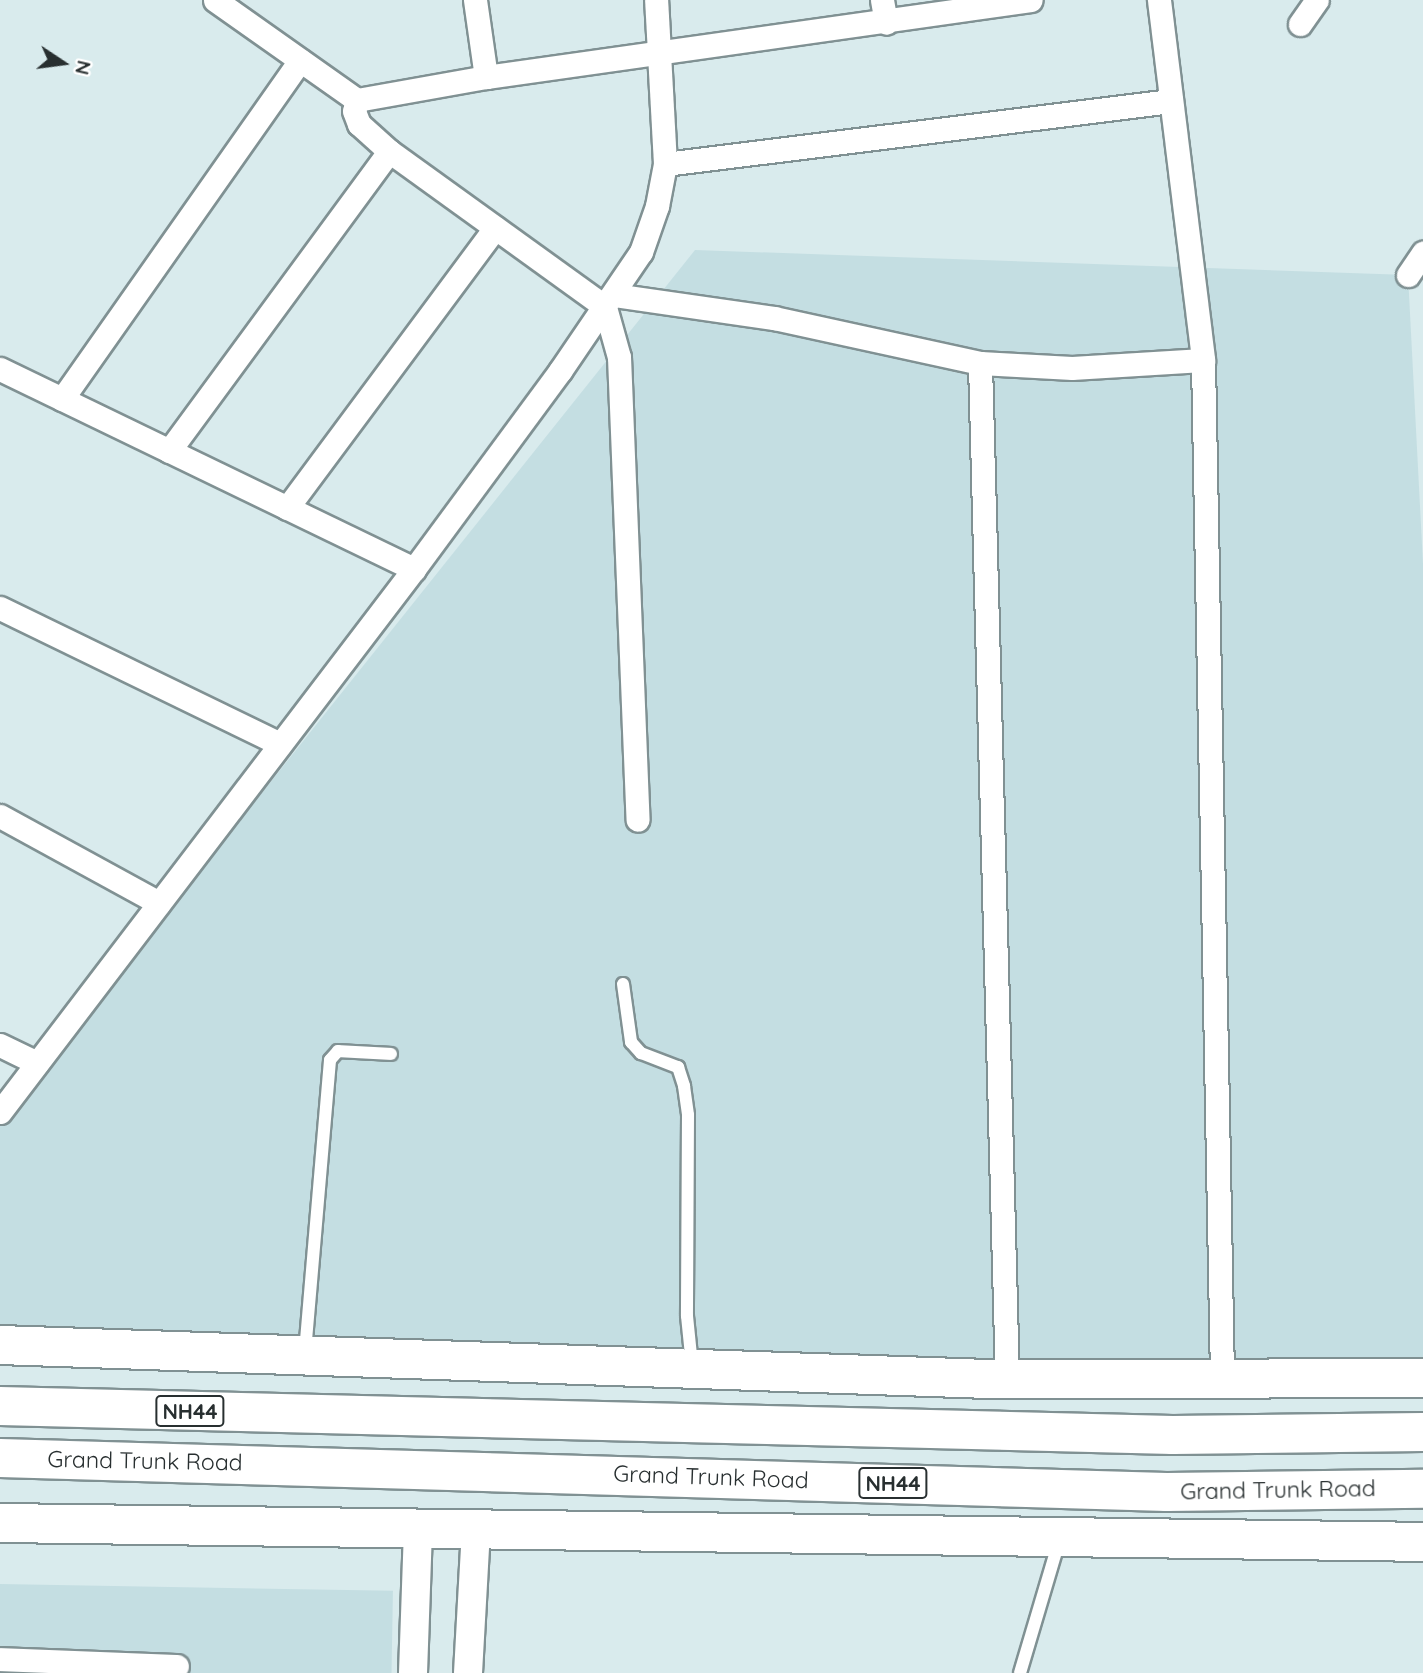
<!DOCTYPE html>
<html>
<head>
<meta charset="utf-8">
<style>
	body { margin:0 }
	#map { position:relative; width:1423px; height:1673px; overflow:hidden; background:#d9ebed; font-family:Quicksand,sans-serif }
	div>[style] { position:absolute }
	.built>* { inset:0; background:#c4dee2; transform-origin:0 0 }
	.roads { filter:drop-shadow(2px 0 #809193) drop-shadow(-2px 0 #809193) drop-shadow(0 2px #809193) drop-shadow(0 -2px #809193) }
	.service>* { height:12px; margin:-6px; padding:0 6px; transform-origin:6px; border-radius:6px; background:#fff }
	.minor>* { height:23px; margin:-11.5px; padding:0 11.5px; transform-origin:11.5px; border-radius:11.5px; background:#fff }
	.tertiary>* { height:28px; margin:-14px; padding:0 14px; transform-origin:14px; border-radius:14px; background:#fff }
	.trunk>* { height:38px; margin:-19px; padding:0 19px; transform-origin:19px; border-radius:19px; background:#fff }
	.motorway>* { height:38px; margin:-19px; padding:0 19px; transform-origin:19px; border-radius:19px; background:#fff }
	span { translate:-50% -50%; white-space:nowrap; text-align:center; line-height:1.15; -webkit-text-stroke:7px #fff; paint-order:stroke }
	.shield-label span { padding:2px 5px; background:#fff; border:2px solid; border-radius:5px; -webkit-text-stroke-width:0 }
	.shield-label { font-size:21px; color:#282f30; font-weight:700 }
	.street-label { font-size:23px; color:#282f30 }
	.north { position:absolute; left:28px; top:28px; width:70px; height:70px; -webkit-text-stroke:5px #fff; paint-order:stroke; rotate:103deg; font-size:19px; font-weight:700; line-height:28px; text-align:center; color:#282f30 }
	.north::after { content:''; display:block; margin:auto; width:24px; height:32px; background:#282f30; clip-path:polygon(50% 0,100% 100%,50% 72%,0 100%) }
</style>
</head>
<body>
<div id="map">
	<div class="built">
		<div style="clip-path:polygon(695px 250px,1408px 275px,1423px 564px,1423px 1376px,0 1343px,0 1121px)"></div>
		<div style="left:0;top:1584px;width:393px;height:89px;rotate:1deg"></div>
	</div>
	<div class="roads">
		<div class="service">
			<div style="left:623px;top:984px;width:59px;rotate:82.1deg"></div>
			<div style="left:631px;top:1042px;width:15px;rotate:48deg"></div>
			<div style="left:641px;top:1053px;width:40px;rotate:21deg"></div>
			<div style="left:678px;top:1067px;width:20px;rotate:72deg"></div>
			<div style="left:684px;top:1086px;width:29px;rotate:82deg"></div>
			<div style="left:688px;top:1115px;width:201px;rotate:90.3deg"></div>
			<div style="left:687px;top:1316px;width:49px;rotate:84.2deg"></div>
			<div style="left:305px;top:1352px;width:293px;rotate:-85.1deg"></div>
			<div style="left:330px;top:1060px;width:12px;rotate:-48deg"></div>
			<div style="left:338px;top:1051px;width:53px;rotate:3.2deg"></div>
			<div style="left:1020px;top:1673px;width:138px;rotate:-73.5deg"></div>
		</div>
		<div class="minor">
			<div style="left:215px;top:0;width:174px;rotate:35.2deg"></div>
			<div style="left:357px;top:100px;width:131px;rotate:-10.1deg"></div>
			<div style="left:486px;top:77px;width:550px;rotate:-8.04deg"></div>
			<div style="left:475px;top:0;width:78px;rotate:81.9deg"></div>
			<div style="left:882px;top:0;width:23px;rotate:80deg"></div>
			<div style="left:1159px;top:0;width:363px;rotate:83deg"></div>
			<div style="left:1203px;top:360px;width:1018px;rotate:88.93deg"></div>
			<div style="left:1300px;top:24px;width:29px;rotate:-55deg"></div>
			<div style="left:357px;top:100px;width:11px;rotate:105deg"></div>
			<div style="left:354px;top:111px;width:14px;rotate:69deg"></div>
			<div style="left:359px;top:124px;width:40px;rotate:42deg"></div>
			<div style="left:389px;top:151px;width:266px;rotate:35.8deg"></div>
			<div style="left:605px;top:307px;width:52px;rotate:74.4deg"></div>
			<div style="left:619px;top:357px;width:463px;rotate:87.7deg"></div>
			<div style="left:665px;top:164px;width:510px;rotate:-7.1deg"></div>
			<div style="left:1408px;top:275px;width:27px;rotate:-56deg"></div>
			<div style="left:614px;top:295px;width:162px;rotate:8.2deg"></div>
			<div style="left:774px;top:318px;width:211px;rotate:12.3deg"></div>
			<div style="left:980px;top:363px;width:92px;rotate:3.1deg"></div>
			<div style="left:1072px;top:368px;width:131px;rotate:-3.5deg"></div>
			<div style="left:980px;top:363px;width:1016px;rotate:88.48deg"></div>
			<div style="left:0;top:369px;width:460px;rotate:25.8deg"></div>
			<div style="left:62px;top:399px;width:414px;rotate:-54.9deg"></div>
			<div style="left:169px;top:451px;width:372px;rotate:-53.7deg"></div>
			<div style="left:287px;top:508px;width:349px;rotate:-53.4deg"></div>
			<div style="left:0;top:608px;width:311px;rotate:25.9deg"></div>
			<div style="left:0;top:816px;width:181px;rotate:28.7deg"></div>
			<div style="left:0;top:1045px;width:41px;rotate:25.9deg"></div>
			<div style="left:0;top:1112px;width:683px;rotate:-52.68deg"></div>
			<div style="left:414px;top:569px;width:246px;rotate:-53.6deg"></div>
			<div style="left:560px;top:371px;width:144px;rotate:-55.8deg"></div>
			<div style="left:641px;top:252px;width:49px;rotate:-70.8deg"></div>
			<div style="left:657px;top:206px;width:43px;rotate:-79.2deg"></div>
			<div style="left:665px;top:164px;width:164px;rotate:-93.1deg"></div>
			<div style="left:0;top:1659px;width:177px;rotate:2.3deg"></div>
		</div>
		<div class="tertiary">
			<div style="left:413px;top:1673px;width:143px;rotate:-88deg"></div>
			<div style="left:468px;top:1673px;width:142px;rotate:-86.8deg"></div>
		</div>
		<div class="trunk">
			<div style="left:0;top:1345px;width:990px;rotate:1.97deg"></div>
			<div style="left:989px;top:1379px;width:434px;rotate:-0.1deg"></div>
			<div style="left:0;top:1523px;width:1423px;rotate:0.76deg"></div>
		</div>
		<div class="motorway">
			<div style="left:0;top:1406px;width:1173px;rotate:1.42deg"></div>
			<div style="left:1173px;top:1435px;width:250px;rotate:-0.7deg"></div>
			<div style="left:0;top:1458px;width:1167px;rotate:1.67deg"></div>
			<div style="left:1167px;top:1492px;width:256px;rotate:-0.7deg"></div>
		</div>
	</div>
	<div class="shield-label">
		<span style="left:190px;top:1411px">NH44</span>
		<span style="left:893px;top:1483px">NH44</span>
	</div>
	<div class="street-label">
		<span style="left:145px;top:1461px;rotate:1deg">Grand Trunk Road</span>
		<span style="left:711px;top:1477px;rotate:2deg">Grand Trunk Road</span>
		<span style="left:1278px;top:1490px;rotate:-1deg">Grand Trunk Road</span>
	</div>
	<div class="north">N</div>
</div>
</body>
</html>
